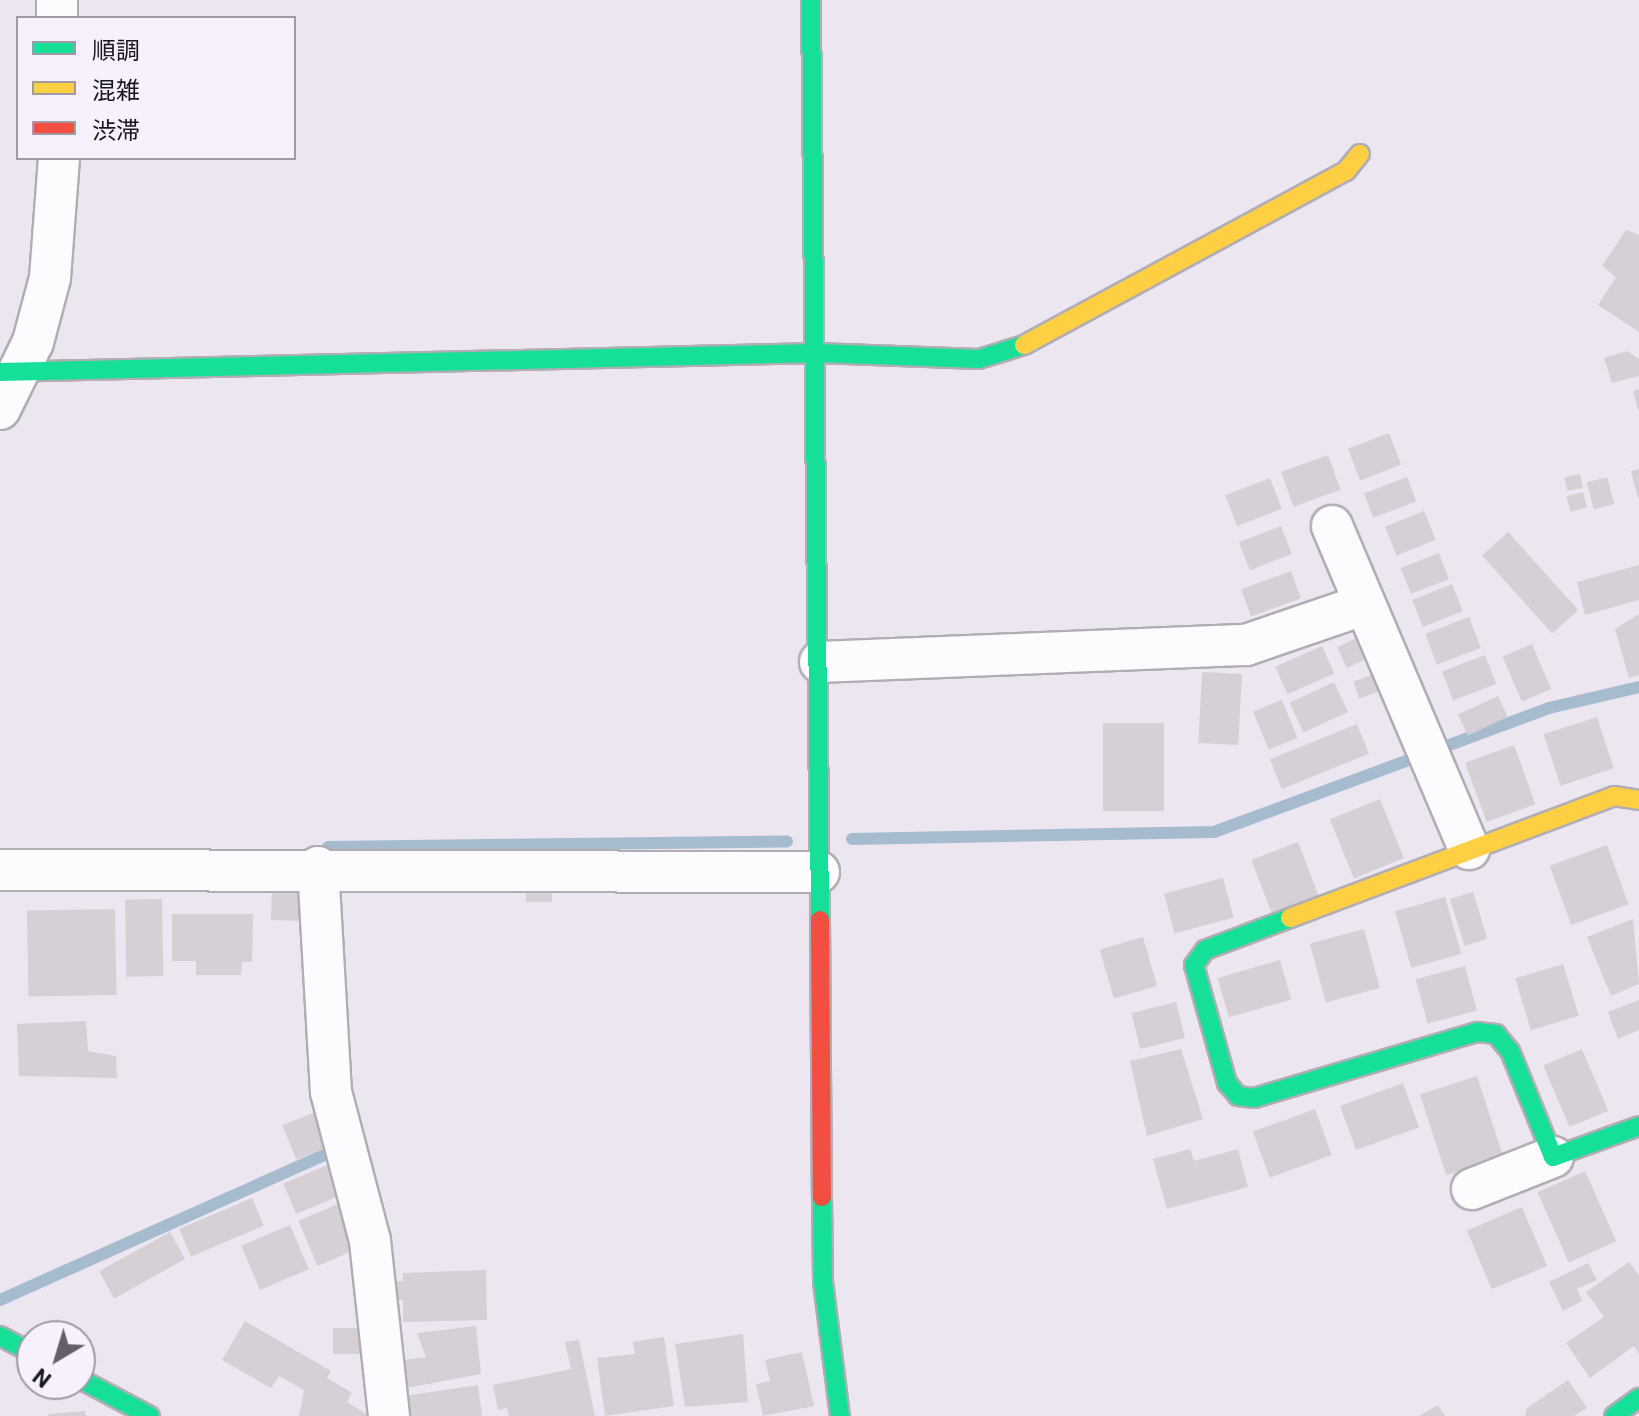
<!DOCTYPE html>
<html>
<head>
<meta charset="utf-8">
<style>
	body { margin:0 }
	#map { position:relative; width:1639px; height:1416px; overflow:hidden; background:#ece6f1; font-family:Roboto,"Noto Sans JP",sans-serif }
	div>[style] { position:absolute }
	.stream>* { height:12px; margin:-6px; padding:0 6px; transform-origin:6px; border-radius:6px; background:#a7bbcf }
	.building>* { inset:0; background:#d6cfd6; transform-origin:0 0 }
	.roads { filter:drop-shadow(2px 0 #b1adb5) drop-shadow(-2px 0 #b1adb5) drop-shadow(0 2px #b1adb5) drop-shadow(0 -2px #b1adb5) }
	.street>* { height:40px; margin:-20px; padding:0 20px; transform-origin:20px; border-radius:20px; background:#fcfbfd }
	.fast>* { height:18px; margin:-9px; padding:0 9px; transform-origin:9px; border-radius:9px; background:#16e098 }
	.slow>* { height:18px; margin:-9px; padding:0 9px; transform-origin:9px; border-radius:9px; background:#ffcf43 }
	.jam>* { height:18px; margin:-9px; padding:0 9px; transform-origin:9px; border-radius:9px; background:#f24e42 }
	span { translate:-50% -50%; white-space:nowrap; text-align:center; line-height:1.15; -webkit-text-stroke:6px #f7f1fd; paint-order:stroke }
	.legend { position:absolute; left:16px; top:16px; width:280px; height:144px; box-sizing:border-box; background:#f7f1fd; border:2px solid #9f9aa4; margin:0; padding:10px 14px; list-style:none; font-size:24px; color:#1a171e }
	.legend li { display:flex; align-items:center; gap:16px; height:40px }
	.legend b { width:40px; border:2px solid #9f9aa4 }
	.north { position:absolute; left:16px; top:1320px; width:80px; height:80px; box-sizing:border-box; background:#f7f1fd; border:2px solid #9f9aa4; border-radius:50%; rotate:218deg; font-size:22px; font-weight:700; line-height:32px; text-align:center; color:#1a171e }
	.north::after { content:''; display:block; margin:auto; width:28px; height:36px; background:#645f68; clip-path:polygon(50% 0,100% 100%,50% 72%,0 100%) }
</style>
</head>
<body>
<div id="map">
	<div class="stream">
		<div style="left:852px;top:839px;width:362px;rotate:-1.1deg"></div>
		<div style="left:1214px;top:832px;width:357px;rotate:-20.3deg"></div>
		<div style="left:1549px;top:708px;width:92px;rotate:-13.1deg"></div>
		<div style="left:328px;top:847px;width:459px;rotate:-0.7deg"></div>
		<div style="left:0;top:1300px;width:363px;rotate:-24.1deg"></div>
	</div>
	<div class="building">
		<div style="clip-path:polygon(1626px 230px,1639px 235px,1639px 332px,1598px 305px,1616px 277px,1602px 266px)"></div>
		<div style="clip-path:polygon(1627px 351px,1639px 359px,1639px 376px,1612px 383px,1604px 358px)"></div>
		<div style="clip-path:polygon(1639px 389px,1639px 410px,1638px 410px,1633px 391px)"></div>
		<div style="left:1389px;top:433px;width:34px;height:44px;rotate:69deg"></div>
		<div style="left:1328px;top:455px;width:37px;height:50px;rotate:70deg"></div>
		<div style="clip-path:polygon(1639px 469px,1639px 498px,1638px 498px,1631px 471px)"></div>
		<div style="left:1580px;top:474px;width:14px;height:16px;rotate:78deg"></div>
		<div style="left:1407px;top:477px;width:26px;height:46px;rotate:69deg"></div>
		<div style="left:1607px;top:477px;width:28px;height:21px;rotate:75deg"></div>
		<div style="left:1270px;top:478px;width:33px;height:48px;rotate:69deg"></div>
		<div style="left:1583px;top:492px;width:16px;height:17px;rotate:76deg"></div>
		<div style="left:1424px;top:511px;width:31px;height:42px;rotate:68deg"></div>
		<div style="left:1281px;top:526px;width:30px;height:45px;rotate:69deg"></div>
		<div style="left:1508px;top:532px;width:105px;height:35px;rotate:48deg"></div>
		<div style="left:1439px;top:553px;width:28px;height:41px;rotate:69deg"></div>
		<div style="clip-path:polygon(1639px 565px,1639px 600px,1585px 615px,1577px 582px)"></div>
		<div style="left:1291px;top:571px;width:29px;height:53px;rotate:70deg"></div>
		<div style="left:1452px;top:584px;width:29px;height:43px;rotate:68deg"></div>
		<div style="clip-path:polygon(1639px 614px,1639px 675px,1629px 678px,1615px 629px)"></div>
		<div style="left:1469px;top:617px;width:33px;height:47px;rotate:69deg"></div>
		<div style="left:1359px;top:637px;width:23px;height:24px;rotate:65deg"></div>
		<div style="left:1532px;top:644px;width:49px;height:32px;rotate:67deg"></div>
		<div style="left:1322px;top:646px;width:30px;height:51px;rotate:66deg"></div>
		<div style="left:1485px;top:655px;width:31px;height:46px;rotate:69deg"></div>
		<div style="left:1202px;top:672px;width:40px;height:71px;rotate:3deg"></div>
		<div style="left:1375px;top:674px;width:18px;height:23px;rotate:71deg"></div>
		<div style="left:1334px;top:682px;width:33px;height:49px;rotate:65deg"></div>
		<div style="left:1498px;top:696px;width:23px;height:44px;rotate:65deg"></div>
		<div style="left:1282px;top:700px;width:41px;height:31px;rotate:68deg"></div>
		<div style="left:1597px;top:717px;width:54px;height:56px;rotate:72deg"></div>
		<div style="left:1103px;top:723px;width:61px;height:88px"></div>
		<div style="left:1357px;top:724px;width:32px;height:94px;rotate:68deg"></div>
		<div style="left:1514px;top:745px;width:63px;height:52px;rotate:70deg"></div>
		<div style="left:1380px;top:799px;width:64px;height:54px;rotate:68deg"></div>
		<div style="left:1298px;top:842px;width:57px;height:50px;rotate:69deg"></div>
		<div style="left:1607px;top:845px;width:63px;height:61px;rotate:70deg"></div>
		<div style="left:1223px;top:878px;width:41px;height:61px;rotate:75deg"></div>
		<div style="left:526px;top:882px;width:26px;height:20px"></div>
		<div style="left:272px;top:889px;width:32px;height:31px;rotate:2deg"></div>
		<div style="left:1473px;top:892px;width:49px;height:24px;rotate:73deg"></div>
		<div style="left:1445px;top:897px;width:59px;height:52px;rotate:74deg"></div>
		<div style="left:162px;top:899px;width:77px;height:37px;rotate:89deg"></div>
		<div style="left:115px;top:909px;width:86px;height:88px;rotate:89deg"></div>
		<div style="clip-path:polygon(172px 914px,253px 914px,252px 962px,242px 962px,241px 975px,196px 975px,196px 961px,172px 961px)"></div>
		<div style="clip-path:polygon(1633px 919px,1639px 984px,1611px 996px,1587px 937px)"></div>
		<div style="left:1364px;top:929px;width:61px;height:56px;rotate:75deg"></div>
		<div style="left:1143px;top:937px;width:51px;height:45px;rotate:74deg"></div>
		<div style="left:1280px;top:960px;width:41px;height:65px;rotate:74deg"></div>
		<div style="left:1563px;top:964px;width:54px;height:50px;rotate:73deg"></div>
		<div style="left:1465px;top:966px;width:46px;height:51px;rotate:75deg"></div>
		<div style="clip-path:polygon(1639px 1000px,1639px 1030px,1618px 1039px,1608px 1012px)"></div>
		<div style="left:1176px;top:1002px;width:37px;height:46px;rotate:76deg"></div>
		<div style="clip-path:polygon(86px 1021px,88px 1051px,116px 1056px,117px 1078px,19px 1076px,17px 1024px)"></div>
		<div style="clip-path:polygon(1181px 1049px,1203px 1119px,1147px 1136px,1130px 1061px)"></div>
		<div style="left:1582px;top:1049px;width:67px;height:42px;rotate:67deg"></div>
		<div style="left:1477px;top:1076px;width:85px;height:60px;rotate:72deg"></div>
		<div style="left:1403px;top:1083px;width:47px;height:67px;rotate:70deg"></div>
		<div style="left:1315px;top:1109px;width:49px;height:66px;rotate:70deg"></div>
		<div style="left:313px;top:1113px;width:37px;height:33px;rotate:68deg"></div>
		<div style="clip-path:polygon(1190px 1149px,1194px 1161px,1238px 1149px,1248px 1187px,1167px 1209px,1153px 1159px)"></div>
		<div style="left:332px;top:1163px;width:33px;height:53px;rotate:67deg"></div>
		<div style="left:1585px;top:1171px;width:77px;height:52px;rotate:66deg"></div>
		<div style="left:252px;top:1198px;width:30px;height:79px;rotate:67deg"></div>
		<div style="left:338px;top:1204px;width:49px;height:43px;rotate:67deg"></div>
		<div style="left:1522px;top:1207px;width:64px;height:60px;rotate:67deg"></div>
		<div style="left:290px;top:1225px;width:48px;height:53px;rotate:67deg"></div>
		<div style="left:170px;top:1232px;width:31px;height:81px;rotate:61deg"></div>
		<div style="clip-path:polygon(1629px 1262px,1639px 1276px,1639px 1354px,1634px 1346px,1590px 1378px,1566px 1343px,1604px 1317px,1586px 1292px)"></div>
		<div style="clip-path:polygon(1588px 1263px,1597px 1280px,1577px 1289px,1582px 1301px,1563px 1311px,1549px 1282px)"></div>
		<div style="clip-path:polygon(486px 1270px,487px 1320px,403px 1322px,403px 1300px,385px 1301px,385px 1282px,403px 1281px,403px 1273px)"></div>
		<div style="clip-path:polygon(245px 1321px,331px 1371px,327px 1378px,352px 1393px,347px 1402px,370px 1416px,299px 1416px,304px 1390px,279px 1376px,271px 1388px,222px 1360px)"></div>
		<div style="clip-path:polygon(476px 1326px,481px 1374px,406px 1388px,403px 1360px,426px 1357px,417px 1333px)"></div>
		<div style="left:333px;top:1328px;width:29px;height:26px"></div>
		<div style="clip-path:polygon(743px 1334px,748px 1402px,685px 1407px,675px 1344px)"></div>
		<div style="clip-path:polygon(664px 1337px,674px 1406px,605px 1416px,597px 1358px,635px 1354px,633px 1342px)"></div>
		<div style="clip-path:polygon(579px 1340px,595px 1416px,509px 1416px,507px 1408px,498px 1410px,493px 1385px,571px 1369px,565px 1342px)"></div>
		<div style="clip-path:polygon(802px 1352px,814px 1406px,763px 1416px,756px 1384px,770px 1381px,765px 1360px)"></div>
		<div style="clip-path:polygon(1568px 1380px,1587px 1408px,1574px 1416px,1525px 1416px,1527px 1408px)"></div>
		<div style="clip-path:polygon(478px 1385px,482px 1416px,408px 1416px,404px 1396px)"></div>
		<div style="clip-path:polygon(1438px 1405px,1445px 1416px,1419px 1416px)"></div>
		<div style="clip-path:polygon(85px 1411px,86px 1416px,48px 1416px,48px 1414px)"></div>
	</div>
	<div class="roads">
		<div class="street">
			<div style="left:57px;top:0;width:18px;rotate:90deg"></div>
			<div style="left:0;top:409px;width:75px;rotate:-63.8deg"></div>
			<div style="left:33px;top:342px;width:66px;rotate:-75.1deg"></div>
			<div style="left:50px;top:278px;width:120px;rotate:-85.7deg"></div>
			<div style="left:1332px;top:526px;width:351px;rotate:67deg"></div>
			<div style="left:820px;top:662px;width:426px;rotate:-2.3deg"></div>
			<div style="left:1246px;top:645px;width:124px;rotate:-18.9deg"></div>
			<div style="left:318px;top:867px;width:225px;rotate:86.7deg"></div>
			<div style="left:331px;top:1092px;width:154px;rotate:75.3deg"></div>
			<div style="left:370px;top:1241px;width:176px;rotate:83.8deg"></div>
			<div style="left:0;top:870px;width:819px;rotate:0.14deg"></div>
			<div style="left:1472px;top:1189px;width:87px;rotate:-21.6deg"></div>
		</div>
		<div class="fast">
			<div style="left:811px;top:0;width:920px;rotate:89.44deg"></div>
			<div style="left:0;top:372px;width:817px;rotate:-1.33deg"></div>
			<div style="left:817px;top:353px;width:162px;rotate:2.1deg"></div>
			<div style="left:979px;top:359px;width:47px;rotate:-17.3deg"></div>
			<div style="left:1290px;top:918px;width:91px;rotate:159.4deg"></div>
			<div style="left:1205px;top:950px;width:19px;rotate:126deg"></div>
			<div style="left:1194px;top:965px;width:123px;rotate:74.4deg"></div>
			<div style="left:1227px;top:1083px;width:17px;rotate:50deg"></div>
			<div style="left:1238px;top:1096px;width:16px;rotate:7deg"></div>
			<div style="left:1254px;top:1098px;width:233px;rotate:-16.5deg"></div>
			<div style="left:1477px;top:1032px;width:19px;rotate:6deg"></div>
			<div style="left:1496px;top:1034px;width:22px;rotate:51deg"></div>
			<div style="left:1510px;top:1051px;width:114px;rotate:67.9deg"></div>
			<div style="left:1553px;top:1157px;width:91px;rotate:-19.8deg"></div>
			<div style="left:822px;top:1197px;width:85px;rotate:89.3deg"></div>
			<div style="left:823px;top:1282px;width:135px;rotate:82.8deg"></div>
			<div style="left:0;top:1336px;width:36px;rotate:28deg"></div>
			<div style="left:80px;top:1379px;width:79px;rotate:27.9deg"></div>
			<div style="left:1614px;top:1416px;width:31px;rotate:-36deg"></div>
		</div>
		<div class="slow">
			<div style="left:1024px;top:345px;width:366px;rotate:-28.4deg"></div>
			<div style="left:1346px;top:171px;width:22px;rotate:-51deg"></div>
			<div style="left:1290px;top:918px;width:346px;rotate:-20.6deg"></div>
			<div style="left:1614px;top:796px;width:25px;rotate:9deg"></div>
		</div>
		<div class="jam">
			<div style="left:820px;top:920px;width:277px;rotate:89.6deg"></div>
		</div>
	</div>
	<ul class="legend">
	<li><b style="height:10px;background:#16e098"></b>順調</li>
	<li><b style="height:10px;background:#ffcf43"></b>混雑</li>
	<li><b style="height:10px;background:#f24e42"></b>渋滞</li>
	</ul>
	<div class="north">N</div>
</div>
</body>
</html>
